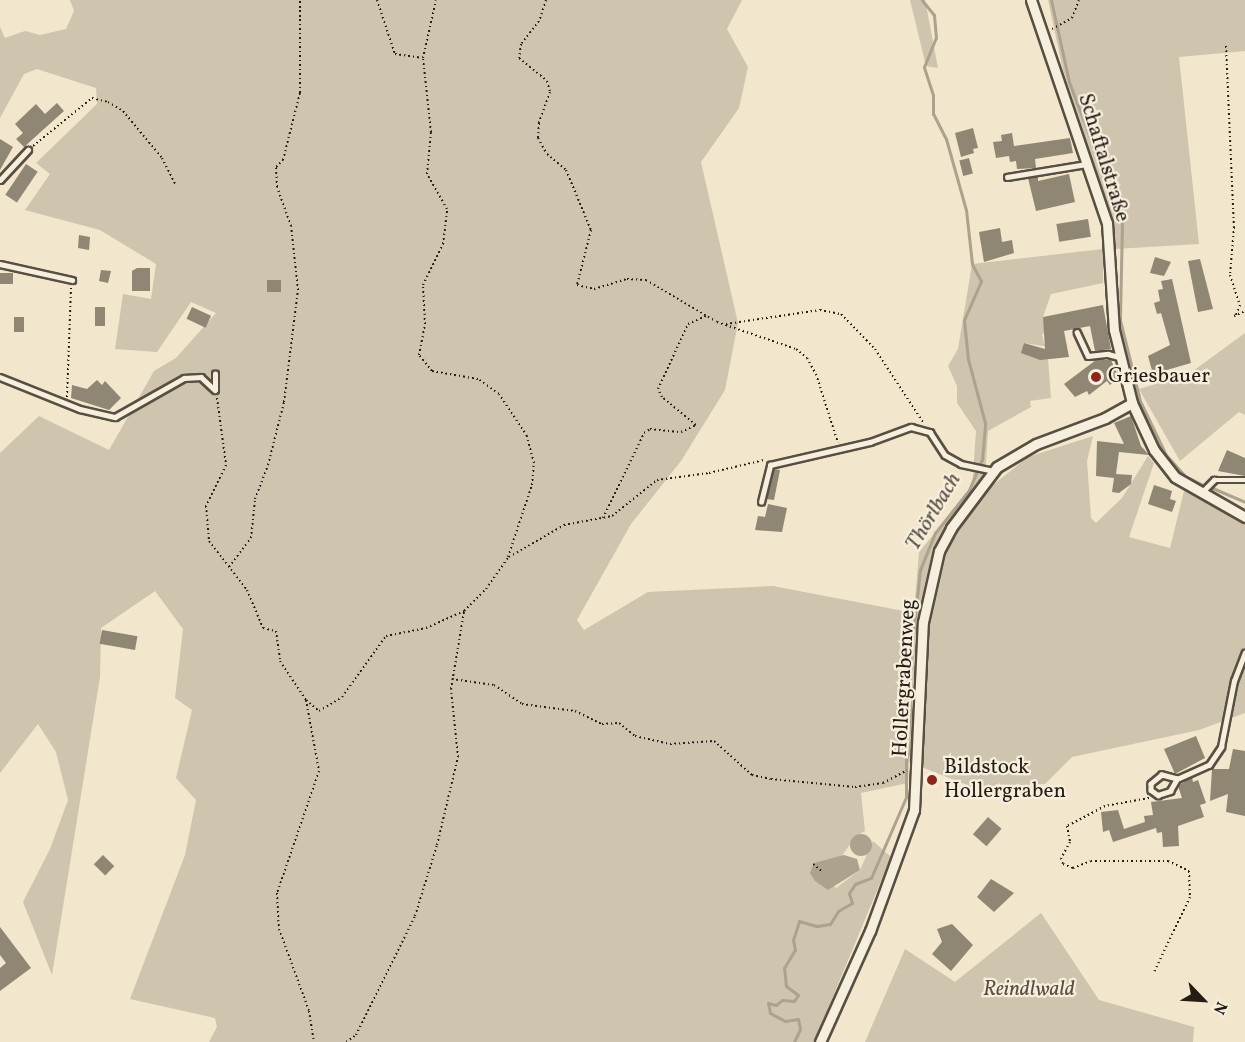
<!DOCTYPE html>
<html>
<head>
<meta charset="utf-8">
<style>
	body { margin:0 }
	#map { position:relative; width:1245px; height:1042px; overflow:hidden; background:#f2e6cc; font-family:Vollkorn,serif }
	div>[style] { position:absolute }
	.green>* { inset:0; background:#cfc4ad }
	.water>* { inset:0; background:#aca28d }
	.round { border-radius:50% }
	.stream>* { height:3px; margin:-1.5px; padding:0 1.5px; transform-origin:1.5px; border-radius:1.5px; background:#aca28d }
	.building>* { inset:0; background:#908674; transform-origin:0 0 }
	.path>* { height:2px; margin-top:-1px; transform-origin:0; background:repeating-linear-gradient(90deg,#251d14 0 1.5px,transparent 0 4.5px) }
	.roads { filter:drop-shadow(2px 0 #584f42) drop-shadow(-2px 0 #584f42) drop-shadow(0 2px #584f42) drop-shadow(0 -2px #584f42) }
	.lane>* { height:4.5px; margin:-2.25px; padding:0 2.25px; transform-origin:2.25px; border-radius:2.25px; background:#f7efde }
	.street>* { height:9px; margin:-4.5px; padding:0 4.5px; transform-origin:4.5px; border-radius:4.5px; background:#f7efde }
	.dots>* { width:16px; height:16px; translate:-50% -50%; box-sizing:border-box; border:3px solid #f7efde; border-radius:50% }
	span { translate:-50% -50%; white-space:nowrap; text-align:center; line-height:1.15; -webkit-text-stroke:4.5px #f7efde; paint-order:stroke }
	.street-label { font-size:21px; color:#251d14 }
	.poi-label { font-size:21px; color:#251d14 }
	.left { translate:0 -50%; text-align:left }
	.park-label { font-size:21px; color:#584f42; font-style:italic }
	.water-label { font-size:22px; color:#5b5244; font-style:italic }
	.north { position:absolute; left:1173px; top:970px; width:60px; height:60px; -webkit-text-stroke:4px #f7efde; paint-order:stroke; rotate:115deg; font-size:16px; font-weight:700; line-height:24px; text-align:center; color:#251d14 }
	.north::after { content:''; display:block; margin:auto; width:21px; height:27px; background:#251d14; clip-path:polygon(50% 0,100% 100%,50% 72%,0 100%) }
</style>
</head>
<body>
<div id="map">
	<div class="green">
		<div style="clip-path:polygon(70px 0,742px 0,727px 29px,748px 67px,739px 108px,701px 162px,738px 323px,725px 390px,681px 461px,631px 524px,577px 620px,584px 630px,648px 592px,773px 586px,914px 613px,919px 552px,972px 489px,976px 431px,957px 403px,957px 386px,948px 366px,958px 349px,972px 264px,1103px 249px,1103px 283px,1051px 294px,1043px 317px,1046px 333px,1042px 334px,1044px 344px,1049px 343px,1050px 347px,1024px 343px,1022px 353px,1048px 358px,1051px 398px,1030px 401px,1031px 407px,988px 431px,985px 477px,993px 485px,1028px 457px,1093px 436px,1087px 461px,1091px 518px,1096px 523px,1122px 498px,1148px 456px,1154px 463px,1129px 537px,1170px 548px,1184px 491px,1232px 513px,1245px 514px,1245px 713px,1199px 730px,1072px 757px,1045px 784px,972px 787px,909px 762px,908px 783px,861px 793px,865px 831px,856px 836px,841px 857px,812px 865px,836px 888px,860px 870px,873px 841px,891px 857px,814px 1042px,209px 1042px,217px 1027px,215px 1018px,130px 999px,185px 855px,196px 800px,176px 778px,192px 710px,175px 698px,183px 629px,155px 591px,101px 628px,100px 677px,52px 975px,23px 902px,50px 849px,68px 800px,56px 752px,38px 724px,0 773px,0 453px,39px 416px,109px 450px,154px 371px,176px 358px,216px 313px,191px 302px,157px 352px,115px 349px,123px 294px,151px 299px,156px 264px,100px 230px,25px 210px,50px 174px,36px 163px,97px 104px,96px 88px,37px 69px,24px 74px,0 118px,0 27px,5px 38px,25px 31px,40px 35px,66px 29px,74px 11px)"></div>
		<div style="clip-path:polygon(910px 0,925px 0,938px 68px,926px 66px)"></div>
		<div style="clip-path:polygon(1048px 0,1245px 0,1245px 51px,1179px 57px,1199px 244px,1115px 249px,1112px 217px,1063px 70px)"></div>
		<div style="clip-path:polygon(1245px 333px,1245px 415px,1239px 412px,1180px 461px,1139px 389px,1189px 374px)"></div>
		<div style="clip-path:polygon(1041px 913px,1099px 1000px,1194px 1027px,1193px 1042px,865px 1042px,905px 949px,955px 982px)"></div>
	</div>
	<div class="water">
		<div class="round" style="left:850px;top:834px;width:22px;height:22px"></div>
		<div style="clip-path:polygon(844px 855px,857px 859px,860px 870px,828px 890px,815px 881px,810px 873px,814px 863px)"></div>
	</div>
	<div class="stream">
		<div style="left:1051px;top:0;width:84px;rotate:77.6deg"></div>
		<div style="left:1069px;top:82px;width:150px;rotate:69.3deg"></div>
		<div style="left:1122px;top:222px;width:98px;rotate:91.2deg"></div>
		<div style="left:1120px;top:320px;width:83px;rotate:76.1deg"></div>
		<div style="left:1140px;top:401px;width:60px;rotate:64.3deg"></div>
		<div style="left:1166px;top:455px;width:28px;rotate:48deg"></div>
		<div style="left:1185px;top:476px;width:18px;rotate:27deg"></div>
		<div style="left:1210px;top:487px;width:38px;rotate:23deg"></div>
		<div style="left:794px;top:1042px;width:14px;rotate:-65deg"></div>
		<div style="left:800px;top:1029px;width:10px;rotate:-101deg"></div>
		<div style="left:798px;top:1019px;width:13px;rotate:171deg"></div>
		<div style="left:785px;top:1021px;width:17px;rotate:-152deg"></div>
		<div style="left:770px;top:1013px;width:10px;rotate:-101deg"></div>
		<div style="left:768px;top:1003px;width:8px;rotate:14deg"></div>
		<div style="left:776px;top:1005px;width:8px;rotate:-40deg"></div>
		<div style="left:782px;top:1000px;width:12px;rotate:5deg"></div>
		<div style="left:794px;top:1001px;width:7px;rotate:-56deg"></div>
		<div style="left:798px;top:995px;width:15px;rotate:-143deg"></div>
		<div style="left:786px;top:986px;width:18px;rotate:-96deg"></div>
		<div style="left:784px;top:968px;width:21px;rotate:-59deg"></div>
		<div style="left:795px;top:950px;width:10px;rotate:-101deg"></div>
		<div style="left:793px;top:940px;width:20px;rotate:-72deg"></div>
		<div style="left:799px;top:921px;width:19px;rotate:16deg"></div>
		<div style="left:817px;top:926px;width:13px;rotate:-9deg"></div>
		<div style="left:830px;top:924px;width:15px;rotate:-58deg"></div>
		<div style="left:838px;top:911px;width:16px;rotate:-30deg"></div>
		<div style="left:852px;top:903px;width:10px;rotate:-107deg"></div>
		<div style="left:849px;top:893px;width:11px;rotate:-56deg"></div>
		<div style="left:855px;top:884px;width:17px;rotate:-21deg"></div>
		<div style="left:871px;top:878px;width:88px;rotate:-66.6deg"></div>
		<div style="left:906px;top:797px;width:37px;rotate:-90deg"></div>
		<div style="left:906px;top:760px;width:23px;rotate:-75deg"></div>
		<div style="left:912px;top:738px;width:58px;rotate:-93.9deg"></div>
		<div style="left:908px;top:680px;width:111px;rotate:-83.8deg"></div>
		<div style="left:920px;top:570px;width:40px;rotate:-68deg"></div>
		<div style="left:935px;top:533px;width:55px;rotate:-51.7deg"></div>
		<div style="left:969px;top:490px;width:33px;rotate:-67deg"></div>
		<div style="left:982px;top:460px;width:37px;rotate:-85deg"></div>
		<div style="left:985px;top:423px;width:66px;rotate:-104.9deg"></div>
		<div style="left:968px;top:359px;width:39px;rotate:-96deg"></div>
		<div style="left:964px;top:320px;width:43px;rotate:-66.4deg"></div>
		<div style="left:981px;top:281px;width:19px;rotate:-118deg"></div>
		<div style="left:972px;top:264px;width:54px;rotate:-96.3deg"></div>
		<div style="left:966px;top:210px;width:74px;rotate:-105.7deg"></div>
		<div style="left:946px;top:139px;width:28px;rotate:-117deg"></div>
		<div style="left:933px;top:114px;width:19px;rotate:-90deg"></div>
		<div style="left:933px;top:95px;width:29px;rotate:-108deg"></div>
		<div style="left:924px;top:67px;width:31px;rotate:-68deg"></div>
		<div style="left:936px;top:38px;width:23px;rotate:-95deg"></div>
		<div style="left:934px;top:15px;width:19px;rotate:-129deg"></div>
	</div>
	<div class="building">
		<div style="clip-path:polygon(57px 103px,64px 111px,24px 147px,16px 139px,23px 133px,15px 124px,36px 104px,45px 114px)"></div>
		<div style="clip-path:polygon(973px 128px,978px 148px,973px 149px,974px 153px,961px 157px,955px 133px)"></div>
		<div style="clip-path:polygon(1012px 133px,1014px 146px,1070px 138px,1073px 153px,1035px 159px,1036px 168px,1017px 169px,1016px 161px,1010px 162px,1009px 156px,996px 158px,993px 142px,1002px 141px,1001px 135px)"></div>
		<div style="clip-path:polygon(0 139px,13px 147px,0 170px)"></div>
		<div style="left:969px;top:158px;width:16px;height:10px;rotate:76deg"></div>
		<div style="left:26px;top:164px;width:14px;height:37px;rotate:34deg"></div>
		<div style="clip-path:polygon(1069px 174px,1075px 202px,1036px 211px,1028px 178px,1038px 177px,1038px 181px)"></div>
		<div style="left:1088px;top:219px;width:18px;height:32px;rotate:81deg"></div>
		<div style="clip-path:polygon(1000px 228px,1002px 242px,1012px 240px,1014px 253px,984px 262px,979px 232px)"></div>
		<div style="clip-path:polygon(79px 235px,90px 237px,89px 250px,78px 248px)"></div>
		<div style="clip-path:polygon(1155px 257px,1171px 262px,1164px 276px,1150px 273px)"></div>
		<div style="clip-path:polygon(1200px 259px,1213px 309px,1198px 312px,1188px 261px)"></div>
		<div style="clip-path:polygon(137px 268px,150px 268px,150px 291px,132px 291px,132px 271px)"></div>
		<div style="clip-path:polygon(101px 270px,111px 271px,108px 283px,99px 281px)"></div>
		<div style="left:13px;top:273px;width:11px;height:13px;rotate:90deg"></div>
		<div style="clip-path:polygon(1172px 279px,1191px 363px,1153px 374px,1148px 356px,1170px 345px,1161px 313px,1157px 314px,1154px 303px,1160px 301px,1158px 290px,1163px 289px,1161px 281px)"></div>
		<div style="left:267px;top:280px;width:14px;height:12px"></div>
		<div style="clip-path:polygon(1103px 305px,1111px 349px,1095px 351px,1090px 326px,1064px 331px,1069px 357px,1040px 360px,1021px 353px,1024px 343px,1045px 349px,1043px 317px)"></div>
		<div style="left:95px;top:307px;width:10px;height:19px"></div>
		<div style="left:192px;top:307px;width:21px;height:13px;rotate:25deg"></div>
		<div style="left:14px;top:317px;width:10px;height:15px"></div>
		<div style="clip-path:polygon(1096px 360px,1111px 360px,1119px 378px,1110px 385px,1107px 381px,1089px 395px,1087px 391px,1075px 397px,1064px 384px)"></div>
		<div style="clip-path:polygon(97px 380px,102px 385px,105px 381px,121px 398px,109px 410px,71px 398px,72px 385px,87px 389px)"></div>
		<div style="clip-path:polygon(1131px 416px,1141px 446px,1149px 455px,1119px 452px,1116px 474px,1132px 475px,1131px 484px,1119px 493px,1112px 492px,1114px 478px,1096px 476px,1097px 441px,1124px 444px,1114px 423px)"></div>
		<div style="clip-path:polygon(1227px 450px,1245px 458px,1245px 476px,1218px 471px)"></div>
		<div style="clip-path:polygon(774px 469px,780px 470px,774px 500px,766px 499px)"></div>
		<div style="clip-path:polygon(1154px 485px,1172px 491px,1170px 499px,1176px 501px,1172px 512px,1148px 504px)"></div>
		<div style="clip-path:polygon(768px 504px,787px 508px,782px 532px,755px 530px,758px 516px,765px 517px)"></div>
		<div style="left:102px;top:630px;width:36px;height:14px;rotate:10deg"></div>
		<div style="clip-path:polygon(1196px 736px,1205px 758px,1175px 774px,1164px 749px)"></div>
		<div style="clip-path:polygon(1233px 749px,1245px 751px,1245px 816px,1226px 812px,1228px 794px,1210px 801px,1212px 769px,1229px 769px)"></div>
		<div style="clip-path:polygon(1192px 777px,1193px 782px,1198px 780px,1206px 803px,1200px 805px,1204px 817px,1178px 826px,1179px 846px,1163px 847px,1162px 832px,1157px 833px,1156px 828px,1113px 842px,1109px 830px,1103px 832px,1101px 812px,1118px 810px,1124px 829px,1145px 822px,1144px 816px,1153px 815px,1151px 802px,1182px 798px,1178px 786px)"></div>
		<div style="left:988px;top:817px;width:18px;height:23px;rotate:41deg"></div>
		<div style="left:103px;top:855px;width:16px;height:13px;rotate:45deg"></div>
		<div style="clip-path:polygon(991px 879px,1014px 893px,994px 912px,977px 897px)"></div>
		<div style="clip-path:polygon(952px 924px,973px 945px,951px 971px,932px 954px,942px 942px,937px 929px)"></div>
		<div style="clip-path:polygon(0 927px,31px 968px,0 991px,0 968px,6px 963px,0 955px)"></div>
	</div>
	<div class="path">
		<div style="left:377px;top:0;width:57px;rotate:71.6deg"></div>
		<div style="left:395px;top:54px;width:27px;rotate:8deg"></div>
		<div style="left:546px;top:0;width:22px;rotate:108deg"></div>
		<div style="left:539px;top:21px;width:29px;rotate:128deg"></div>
		<div style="left:521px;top:44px;width:14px;rotate:98deg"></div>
		<div style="left:519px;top:58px;width:36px;rotate:39deg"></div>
		<div style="left:547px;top:81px;width:11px;rotate:75deg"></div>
		<div style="left:550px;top:92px;width:33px;rotate:110deg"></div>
		<div style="left:539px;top:123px;width:15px;rotate:94deg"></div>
		<div style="left:538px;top:138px;width:18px;rotate:61deg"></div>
		<div style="left:547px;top:154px;width:25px;rotate:40deg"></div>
		<div style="left:566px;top:170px;width:65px;rotate:67.4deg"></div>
		<div style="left:591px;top:230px;width:57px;rotate:104.3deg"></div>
		<div style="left:577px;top:285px;width:17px;rotate:13deg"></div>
		<div style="left:594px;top:289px;width:34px;rotate:-17deg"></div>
		<div style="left:627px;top:279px;width:19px;rotate:3deg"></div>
		<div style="left:646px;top:280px;width:82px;rotate:30.6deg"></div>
		<div style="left:717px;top:322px;width:83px;rotate:18.9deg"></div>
		<div style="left:796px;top:349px;width:14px;rotate:39deg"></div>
		<div style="left:807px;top:358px;width:18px;rotate:61deg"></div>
		<div style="left:816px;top:374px;width:72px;rotate:72.3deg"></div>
		<div style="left:1052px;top:29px;width:23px;rotate:-29deg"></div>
		<div style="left:1072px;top:18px;width:19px;rotate:-69deg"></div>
		<div style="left:1226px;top:46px;width:181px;rotate:87.5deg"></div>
		<div style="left:1234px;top:227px;width:48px;rotate:94.8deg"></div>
		<div style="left:1230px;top:275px;width:32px;rotate:72deg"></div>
		<div style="left:1240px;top:305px;width:11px;rotate:112deg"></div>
		<div style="left:33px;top:146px;width:76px;rotate:-39.1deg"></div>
		<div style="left:92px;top:98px;width:16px;rotate:14deg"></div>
		<div style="left:108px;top:102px;width:17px;rotate:31deg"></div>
		<div style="left:123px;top:111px;width:61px;rotate:50.3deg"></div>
		<div style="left:162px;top:158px;width:29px;rotate:63deg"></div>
		<div style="left:1234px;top:316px;width:12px;rotate:-24deg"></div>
		<div style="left:726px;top:324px;width:95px;rotate:-8.5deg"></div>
		<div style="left:820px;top:310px;width:21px;rotate:11deg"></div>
		<div style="left:841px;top:314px;width:49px;rotate:45.8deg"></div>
		<div style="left:875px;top:349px;width:87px;rotate:56.7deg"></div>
		<div style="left:67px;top:397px;width:111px;rotate:-87.9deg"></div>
		<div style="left:217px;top:398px;width:68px;rotate:82.3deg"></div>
		<div style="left:226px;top:465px;width:46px;rotate:116deg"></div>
		<div style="left:206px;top:506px;width:35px;rotate:85deg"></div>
		<div style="left:209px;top:541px;width:62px;rotate:52.2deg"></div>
		<div style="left:247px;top:590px;width:41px;rotate:67.2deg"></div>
		<div style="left:263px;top:628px;width:13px;rotate:13deg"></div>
		<div style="left:276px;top:631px;width:30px;rotate:82deg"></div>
		<div style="left:280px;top:661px;width:47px;rotate:56.3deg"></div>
		<div style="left:306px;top:700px;width:17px;rotate:40deg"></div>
		<div style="left:319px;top:711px;width:27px;rotate:-31deg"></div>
		<div style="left:342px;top:697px;width:75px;rotate:-54.2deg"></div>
		<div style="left:386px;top:636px;width:41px;rotate:-11.3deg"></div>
		<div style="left:426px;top:628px;width:42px;rotate:-24.1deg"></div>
		<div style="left:464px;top:611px;width:31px;rotate:-45deg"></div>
		<div style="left:486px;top:589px;width:39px;rotate:-55deg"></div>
		<div style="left:508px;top:557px;width:76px;rotate:-71.6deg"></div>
		<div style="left:532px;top:485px;width:22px;rotate:-85deg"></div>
		<div style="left:534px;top:463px;width:28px;rotate:-105deg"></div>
		<div style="left:527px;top:436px;width:50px;rotate:-123.7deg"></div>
		<div style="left:499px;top:394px;width:26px;rotate:-144deg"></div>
		<div style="left:478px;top:379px;width:47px;rotate:-170.1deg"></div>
		<div style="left:432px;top:371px;width:21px;rotate:-129deg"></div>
		<div style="left:419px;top:355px;width:32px;rotate:-79deg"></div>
		<div style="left:425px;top:324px;width:39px;rotate:-93deg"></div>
		<div style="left:423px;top:285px;width:46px;rotate:-64deg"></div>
		<div style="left:443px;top:244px;width:35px;rotate:-83deg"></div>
		<div style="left:447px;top:209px;width:40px;rotate:-119.7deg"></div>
		<div style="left:427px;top:174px;width:42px;rotate:-84.6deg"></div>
		<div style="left:431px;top:132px;width:74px;rotate:-96.2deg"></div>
		<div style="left:423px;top:58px;width:59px;rotate:-77.4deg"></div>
		<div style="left:603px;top:518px;width:94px;rotate:-64.2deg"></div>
		<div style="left:644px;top:433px;width:7px;rotate:-34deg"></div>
		<div style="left:650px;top:429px;width:31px;rotate:6deg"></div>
		<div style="left:681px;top:432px;width:17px;rotate:-25deg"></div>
		<div style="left:696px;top:425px;width:44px;rotate:-140.5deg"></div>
		<div style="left:662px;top:397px;width:9px;rotate:-117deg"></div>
		<div style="left:658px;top:389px;width:72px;rotate:-65.2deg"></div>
		<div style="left:688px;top:324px;width:20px;rotate:-24deg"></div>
		<div style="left:509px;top:557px;width:64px;rotate:-30.2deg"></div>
		<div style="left:564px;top:525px;width:49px;rotate:-10.6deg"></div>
		<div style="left:612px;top:516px;width:58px;rotate:-38.7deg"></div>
		<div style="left:657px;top:480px;width:52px;rotate:-7.7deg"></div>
		<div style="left:709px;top:473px;width:57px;rotate:-13.3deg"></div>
		<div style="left:229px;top:567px;width:36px;rotate:-53deg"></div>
		<div style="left:251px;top:538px;width:39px;rotate:-84deg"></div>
		<div style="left:255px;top:499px;width:36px;rotate:-69deg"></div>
		<div style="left:268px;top:465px;width:65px;rotate:-75.7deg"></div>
		<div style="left:284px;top:402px;width:113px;rotate:-82.9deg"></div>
		<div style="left:298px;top:290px;width:64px;rotate:-96.2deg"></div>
		<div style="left:291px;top:226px;width:41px;rotate:-109.7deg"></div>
		<div style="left:277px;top:187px;width:20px;rotate:-93deg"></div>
		<div style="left:276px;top:167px;width:10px;rotate:-45deg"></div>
		<div style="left:283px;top:160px;width:69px;rotate:-75.8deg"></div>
		<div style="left:300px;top:93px;width:93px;rotate:-90deg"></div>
		<div style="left:452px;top:679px;width:42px;rotate:8.1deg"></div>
		<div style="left:494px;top:685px;width:34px;rotate:34deg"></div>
		<div style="left:522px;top:704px;width:53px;rotate:7.5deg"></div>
		<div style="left:575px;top:711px;width:30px;rotate:26deg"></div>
		<div style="left:602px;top:724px;width:17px;rotate:-3deg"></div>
		<div style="left:619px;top:723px;width:21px;rotate:39deg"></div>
		<div style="left:635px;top:736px;width:36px;rotate:13deg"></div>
		<div style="left:670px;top:744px;width:44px;rotate:-3.9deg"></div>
		<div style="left:714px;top:741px;width:51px;rotate:41.8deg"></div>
		<div style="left:752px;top:775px;width:19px;rotate:12deg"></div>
		<div style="left:771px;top:779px;width:84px;rotate:5.4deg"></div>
		<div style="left:855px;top:787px;width:28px;rotate:-8deg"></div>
		<div style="left:883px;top:783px;width:27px;rotate:-28deg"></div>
		<div style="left:306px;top:700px;width:72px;rotate:79.6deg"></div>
		<div style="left:319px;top:771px;width:129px;rotate:109deg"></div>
		<div style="left:277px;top:893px;width:36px;rotate:87deg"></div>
		<div style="left:279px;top:929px;width:87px;rotate:69.9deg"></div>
		<div style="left:309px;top:1011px;width:31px;rotate:81deg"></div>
		<div style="left:1149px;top:798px;width:45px;rotate:169.7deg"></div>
		<div style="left:1105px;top:806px;width:43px;rotate:152.2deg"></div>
		<div style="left:1067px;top:826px;width:16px;rotate:79deg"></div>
		<div style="left:1070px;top:842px;width:18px;rotate:119deg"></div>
		<div style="left:1061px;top:858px;width:6px;rotate:72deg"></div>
		<div style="left:1063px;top:864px;width:11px;rotate:22deg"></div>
		<div style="left:1073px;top:868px;width:19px;rotate:-21deg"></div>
		<div style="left:1091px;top:861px;width:77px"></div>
		<div style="left:1168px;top:861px;width:23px;rotate:25deg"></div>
		<div style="left:1189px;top:871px;width:26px;rotate:88deg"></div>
		<div style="left:1190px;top:897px;width:83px;rotate:115.6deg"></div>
		<div style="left:813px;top:864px;width:13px;rotate:39deg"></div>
		<div style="left:346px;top:1042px;width:12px;rotate:-35deg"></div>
		<div style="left:356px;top:1035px;width:133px;rotate:-63.6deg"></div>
		<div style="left:415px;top:916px;width:74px;rotate:-72.8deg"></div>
		<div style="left:437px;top:845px;width:90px;rotate:-76.6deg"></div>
		<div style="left:458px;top:757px;width:68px;rotate:-95.9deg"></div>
		<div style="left:451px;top:689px;width:79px;rotate:-80.5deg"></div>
	</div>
	<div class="roads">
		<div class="lane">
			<div style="left:1007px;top:177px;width:80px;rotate:-9.3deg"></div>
			<div style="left:0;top:180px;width:41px;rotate:-47deg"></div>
			<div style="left:0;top:264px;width:74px;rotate:12.5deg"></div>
			<div style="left:1077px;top:332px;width:26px;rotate:65deg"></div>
			<div style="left:1088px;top:356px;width:20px;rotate:-6deg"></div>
			<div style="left:1108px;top:354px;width:11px;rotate:15deg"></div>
			<div style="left:0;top:377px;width:86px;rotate:21.8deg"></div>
			<div style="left:80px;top:409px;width:36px;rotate:13deg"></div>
			<div style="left:115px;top:417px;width:79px;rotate:-29.5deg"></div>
			<div style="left:184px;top:378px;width:17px;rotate:-3deg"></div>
			<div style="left:201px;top:377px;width:19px;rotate:43deg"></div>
			<div style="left:215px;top:390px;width:16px;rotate:-90deg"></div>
			<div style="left:1202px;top:492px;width:17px;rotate:-45deg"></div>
			<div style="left:1214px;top:480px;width:31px"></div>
			<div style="left:761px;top:502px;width:38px;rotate:-76deg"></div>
			<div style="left:770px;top:465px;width:103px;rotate:-13deg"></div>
			<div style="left:870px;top:442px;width:44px;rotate:-20.1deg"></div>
			<div style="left:911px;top:427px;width:20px;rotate:15deg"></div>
			<div style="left:930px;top:432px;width:27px;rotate:57deg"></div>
			<div style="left:945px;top:455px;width:18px;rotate:29deg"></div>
			<div style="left:961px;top:464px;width:34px;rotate:12deg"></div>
			<div style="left:1177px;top:779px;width:16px;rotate:-165deg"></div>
			<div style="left:1162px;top:775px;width:14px;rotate:141deg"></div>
			<div style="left:1151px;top:784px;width:6px;rotate:90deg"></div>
			<div style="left:1151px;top:790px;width:9px;rotate:36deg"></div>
			<div style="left:1158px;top:795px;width:13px;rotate:-18deg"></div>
			<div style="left:1170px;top:791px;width:14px;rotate:-60deg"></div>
			<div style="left:1177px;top:779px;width:35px;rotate:-24deg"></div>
			<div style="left:1209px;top:765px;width:22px;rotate:-56deg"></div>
			<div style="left:1221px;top:747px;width:67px;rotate:-78.9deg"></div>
			<div style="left:1234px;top:681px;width:30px;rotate:-69deg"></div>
		</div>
		<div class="street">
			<div style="left:1031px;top:0;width:236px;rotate:71.2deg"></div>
			<div style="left:1107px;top:223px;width:107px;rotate:86.3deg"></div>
			<div style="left:1114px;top:330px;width:75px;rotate:76.1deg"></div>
			<div style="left:1132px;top:403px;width:52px;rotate:64.9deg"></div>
			<div style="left:1154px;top:450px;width:34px;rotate:52deg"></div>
			<div style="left:1175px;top:477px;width:81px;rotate:29.7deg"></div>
			<div style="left:820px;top:1042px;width:122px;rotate:-65.8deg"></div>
			<div style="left:870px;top:931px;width:129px;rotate:-70deg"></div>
			<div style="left:914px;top:810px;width:188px;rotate:-87.3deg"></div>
			<div style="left:923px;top:622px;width:73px;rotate:-77.3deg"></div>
			<div style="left:939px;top:551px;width:26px;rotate:-62deg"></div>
			<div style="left:951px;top:528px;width:76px;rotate:-53deg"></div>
			<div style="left:997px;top:467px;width:45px;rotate:-30.5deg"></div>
			<div style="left:1036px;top:444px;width:74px;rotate:-20.6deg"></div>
			<div style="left:1105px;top:418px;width:31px;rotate:-29deg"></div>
		</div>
	</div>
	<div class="dots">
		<div style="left:1096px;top:377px;background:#8f2418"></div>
		<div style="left:932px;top:780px;background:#8f2418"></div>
	</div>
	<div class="street-label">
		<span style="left:1103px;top:158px;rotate:73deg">Schaftalstraße</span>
		<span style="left:905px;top:678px;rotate:-87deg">Hollergrabenweg</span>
	</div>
	<div class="poi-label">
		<span class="left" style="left:1108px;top:377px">Griesbauer</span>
		<span class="left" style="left:944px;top:780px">Bildstock<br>Hollergraben</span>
	</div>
	<div class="park-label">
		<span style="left:1029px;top:990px">Reindlwald</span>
	</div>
	<div class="water-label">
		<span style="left:934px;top:512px;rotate:-59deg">Thörlbach</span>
	</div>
	<div class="north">N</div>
</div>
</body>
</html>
